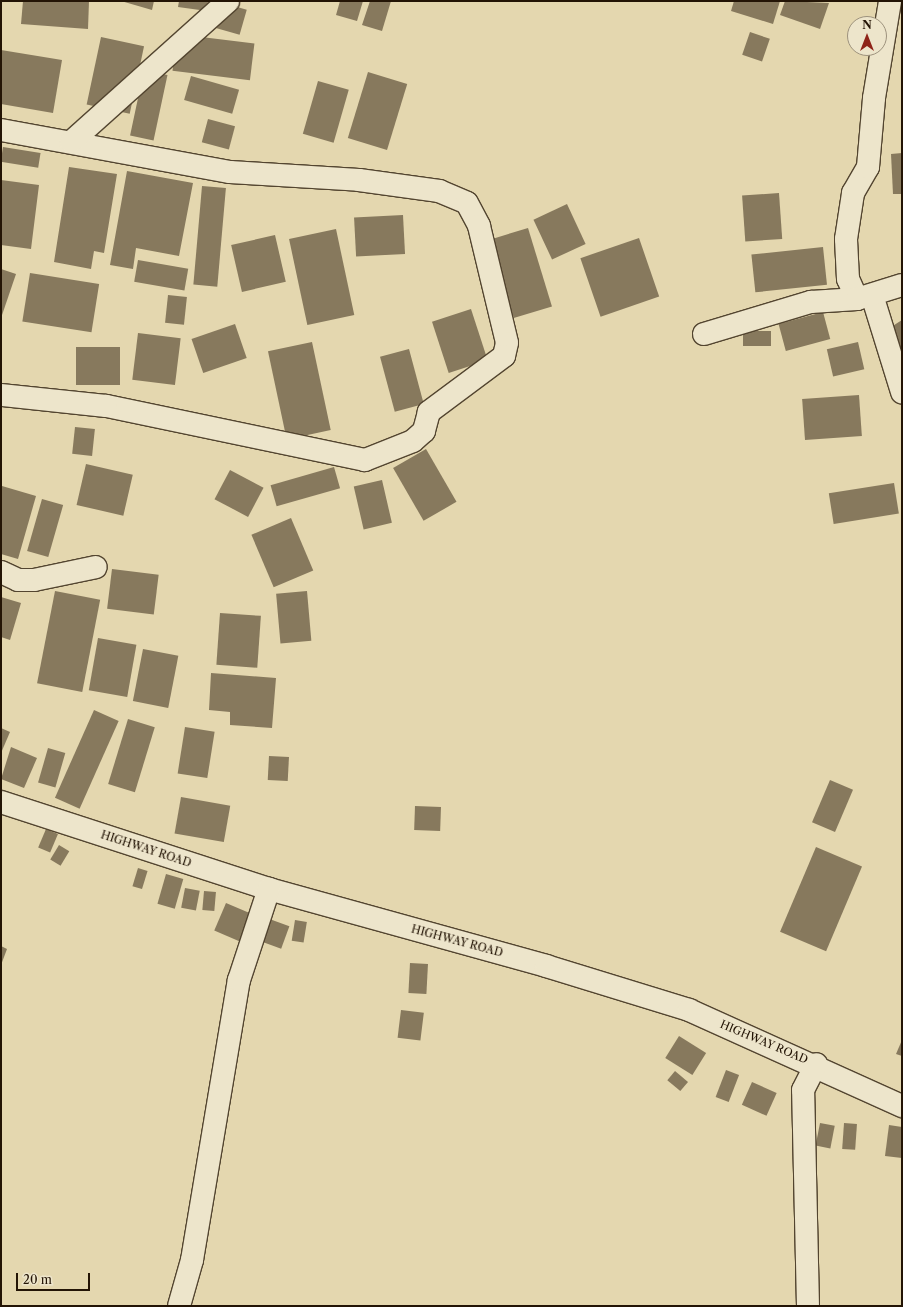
<!DOCTYPE html>
<html>
<head>
<meta charset="utf-8">
<style>
	body { margin:0 }
	#map { position:relative; width:903px; height:1307px; overflow:hidden; background:#e4d7af; font-family:"Libre Caslon Text",serif }
	div>[style] { position:absolute }
	.building>* { inset:0; background:#87795d; transform-origin:0 0 }
	.roads { filter:drop-shadow(1px 0 #534530) drop-shadow(-1px 0 #534530) drop-shadow(0 1px #534530) drop-shadow(0 -1px #534530) }
	.street>* { height:22px; margin:-11px; padding:0 11px; transform-origin:11px; border-radius:11px; background:#ede5cb }
	span { translate:-50% -50%; white-space:nowrap; text-align:center; line-height:1.15; -webkit-text-stroke:3.5px #ede5cb; paint-order:stroke }
	.street-label { font-size:11px; color:#231405 }
	.frame { position:absolute; inset:0; border:2px solid #231405; pointer-events:none }
	.north { position:absolute; left:847px; top:16px; width:40px; height:40px; box-sizing:border-box; background:#ede5cb; border:1px solid #9c917c; border-radius:50%; rotate:0deg; font-size:11px; font-weight:700; line-height:16px; text-align:center; color:#231405 }
	.north::after { content:''; display:block; margin:auto; width:14px; height:18px; background:#8f2418; clip-path:polygon(50% 0,100% 100%,50% 72%,0 100%) }
	.scale { position:absolute; left:16px; top:1273px; width:74px; height:18px; box-sizing:border-box; border:2px solid #231405; border-top:0; padding-left:5px; font-size:12px; line-height:14px; white-space:nowrap; color:#231405; -webkit-text-stroke:3px #ede5cb; paint-order:stroke }
</style>
</head>
<body>
<div id="map">
	<div class="building">
		<div style="clip-path:polygon(23px 1px,89px 1px,88px 29px,21px 24px)"></div>
		<div style="clip-path:polygon(121px 1px,154px 1px,152px 10px)"></div>
		<div style="clip-path:polygon(179px 1px,208px 1px,207px 11px,178px 7px)"></div>
		<div style="left:216px;top:1px;width:32px;height:26px;rotate:16deg"></div>
		<div style="clip-path:polygon(340px 1px,363px 1px,357px 21px,336px 15px)"></div>
		<div style="clip-path:polygon(370px 1px,391px 1px,382px 31px,362px 25px)"></div>
		<div style="clip-path:polygon(734px 1px,780px 1px,773px 24px,731px 11px)"></div>
		<div style="clip-path:polygon(785px 1px,829px 3px,820px 29px,780px 15px)"></div>
		<div style="left:750px;top:32px;width:21px;height:24px;rotate:19deg"></div>
		<div style="left:177px;top:34px;width:78px;height:37px;rotate:7deg"></div>
		<div style="left:101px;top:37px;width:44px;height:69px;rotate:12deg"></div>
		<div style="clip-path:polygon(1px 50px,62px 60px,53px 113px,1px 104px)"></div>
		<div style="left:144px;top:70px;width:24px;height:67px;rotate:12deg"></div>
		<div style="left:368px;top:72px;width:41px;height:69px;rotate:17deg"></div>
		<div style="left:191px;top:76px;width:50px;height:25px;rotate:16deg"></div>
		<div style="left:318px;top:81px;width:32px;height:55px;rotate:16deg"></div>
		<div style="left:208px;top:119px;width:28px;height:24px;rotate:15deg"></div>
		<div style="left:3px;top:147px;width:38px;height:15px;rotate:9deg"></div>
		<div style="clip-path:polygon(902px 153px,902px 194px,893px 194px,891px 154px)"></div>
		<div style="clip-path:polygon(69px 167px,117px 174px,104px 253px,94px 251px,91px 269px,54px 262px)"></div>
		<div style="clip-path:polygon(127px 171px,193px 183px,179px 256px,136px 248px,133px 269px,110px 265px)"></div>
		<div style="clip-path:polygon(1px 180px,39px 185px,31px 249px,1px 245px)"></div>
		<div style="left:202px;top:186px;width:24px;height:99px;rotate:5deg"></div>
		<div style="left:779px;top:193px;width:46px;height:37px;rotate:86deg"></div>
		<div style="left:567px;top:204px;width:44px;height:37px;rotate:65deg"></div>
		<div style="left:403px;top:215px;width:39px;height:49px;rotate:87deg"></div>
		<div style="left:528px;top:228px;width:82px;height:40px;rotate:73deg"></div>
		<div style="left:336px;top:229px;width:88px;height:48px;rotate:78deg"></div>
		<div style="left:275px;top:235px;width:48px;height:45px;rotate:77deg"></div>
		<div style="left:639px;top:238px;width:62px;height:62px;rotate:71deg"></div>
		<div style="left:823px;top:247px;width:38px;height:72px;rotate:84deg"></div>
		<div style="left:138px;top:260px;width:51px;height:22px;rotate:10deg"></div>
		<div style="clip-path:polygon(1px 269px,16px 274px,1px 318px)"></div>
		<div style="left:30px;top:273px;width:70px;height:49px;rotate:9deg"></div>
		<div style="left:168px;top:295px;width:19px;height:28px;rotate:6deg"></div>
		<div style="left:471px;top:309px;width:54px;height:41px;rotate:72deg"></div>
		<div style="left:823px;top:312px;width:28px;height:46px;rotate:75deg"></div>
		<div style="clip-path:polygon(902px 320px,902px 353px,888px 329px)"></div>
		<div style="left:235px;top:324px;width:36px;height:46px;rotate:71deg"></div>
		<div style="left:743px;top:331px;width:28px;height:15px"></div>
		<div style="left:138px;top:333px;width:43px;height:47px;rotate:7deg"></div>
		<div style="left:312px;top:342px;width:90px;height:45px;rotate:78deg"></div>
		<div style="left:858px;top:342px;width:28px;height:32px;rotate:77deg"></div>
		<div style="left:76px;top:347px;width:44px;height:38px"></div>
		<div style="left:409px;top:349px;width:57px;height:30px;rotate:75deg"></div>
		<div style="left:859px;top:395px;width:41px;height:57px;rotate:86deg"></div>
		<div style="left:75px;top:427px;width:20px;height:27px;rotate:6deg"></div>
		<div style="left:426px;top:449px;width:61px;height:38px;rotate:60deg"></div>
		<div style="left:86px;top:464px;width:48px;height:42px;rotate:13deg"></div>
		<div style="left:334px;top:467px;width:22px;height:66px;rotate:74deg"></div>
		<div style="left:230px;top:470px;width:38px;height:33px;rotate:28deg"></div>
		<div style="left:382px;top:480px;width:44px;height:29px;rotate:77deg"></div>
		<div style="left:894px;top:483px;width:31px;height:66px;rotate:81deg"></div>
		<div style="clip-path:polygon(2px 486px,36px 496px,18px 559px,1px 554px)"></div>
		<div style="left:42px;top:499px;width:22px;height:54px;rotate:16deg"></div>
		<div style="left:291px;top:518px;width:57px;height:43px;rotate:67deg"></div>
		<div style="left:112px;top:569px;width:47px;height:40px;rotate:7deg"></div>
		<div style="left:55px;top:591px;width:46px;height:94px;rotate:11deg"></div>
		<div style="left:307px;top:591px;width:50px;height:31px;rotate:85deg"></div>
		<div style="clip-path:polygon(1px 597px,21px 603px,10px 640px,1px 637px)"></div>
		<div style="left:220px;top:613px;width:41px;height:52px;rotate:4deg"></div>
		<div style="left:98px;top:638px;width:39px;height:53px;rotate:10deg"></div>
		<div style="left:143px;top:649px;width:36px;height:53px;rotate:11deg"></div>
		<div style="clip-path:polygon(211px 673px,276px 678px,272px 728px,230px 725px,230px 712px,209px 710px)"></div>
		<div style="left:94px;top:710px;width:27px;height:96px;rotate:24deg"></div>
		<div style="left:128px;top:719px;width:28px;height:68px;rotate:17deg"></div>
		<div style="left:185px;top:727px;width:30px;height:47px;rotate:9deg"></div>
		<div style="clip-path:polygon(1px 728px,10px 732px,1px 753px)"></div>
		<div style="clip-path:polygon(11px 747px,37px 758px,24px 788px,1px 779px)"></div>
		<div style="left:48px;top:748px;width:18px;height:36px;rotate:16deg"></div>
		<div style="left:269px;top:756px;width:20px;height:24px;rotate:3deg"></div>
		<div style="left:830px;top:780px;width:25px;height:46px;rotate:23deg"></div>
		<div style="left:181px;top:797px;width:50px;height:37px;rotate:10deg"></div>
		<div style="left:415px;top:806px;width:26px;height:24px;rotate:2deg"></div>
		<div style="left:46px;top:829px;width:13px;height:20px;rotate:23deg"></div>
		<div style="left:59px;top:845px;width:12px;height:17px;rotate:31deg"></div>
		<div style="left:816px;top:847px;width:50px;height:92px;rotate:23deg"></div>
		<div style="left:138px;top:868px;width:10px;height:19px;rotate:17deg"></div>
		<div style="left:166px;top:874px;width:18px;height:31px;rotate:16deg"></div>
		<div style="left:185px;top:888px;width:15px;height:20px;rotate:11deg"></div>
		<div style="left:204px;top:891px;width:12px;height:19px;rotate:5deg"></div>
		<div style="left:226px;top:903px;width:34px;height:30px;rotate:23deg"></div>
		<div style="left:264px;top:917px;width:27px;height:24px;rotate:20deg"></div>
		<div style="left:295px;top:920px;width:12px;height:21px;rotate:9deg"></div>
		<div style="clip-path:polygon(1px 946px,7px 949px,1px 965px)"></div>
		<div style="left:410px;top:963px;width:18px;height:30px;rotate:3deg"></div>
		<div style="left:401px;top:1010px;width:23px;height:28px;rotate:7deg"></div>
		<div style="left:679px;top:1036px;width:32px;height:26px;rotate:32deg"></div>
		<div style="clip-path:polygon(902px 1040px,902px 1056px,896px 1054px)"></div>
		<div style="left:726px;top:1070px;width:14px;height:29px;rotate:21deg"></div>
		<div style="left:675px;top:1071px;width:17px;height:12px;rotate:40deg"></div>
		<div style="left:752px;top:1082px;width:27px;height:25px;rotate:24deg"></div>
		<div style="left:820px;top:1123px;width:15px;height:23px;rotate:11deg"></div>
		<div style="left:844px;top:1123px;width:13px;height:26px;rotate:4deg"></div>
		<div style="clip-path:polygon(889px 1125px,902px 1127px,902px 1158px,885px 1156px)"></div>
	</div>
	<div class="roads">
		<div class="street">
			<div style="left:1px;top:130px;width:233px;rotate:10.4deg"></div>
			<div style="left:230px;top:172px;width:129px;rotate:3.5deg"></div>
			<div style="left:359px;top:180px;width:81px;rotate:7.8deg"></div>
			<div style="left:439px;top:191px;width:30px;rotate:23deg"></div>
			<div style="left:467px;top:203px;width:26px;rotate:62deg"></div>
			<div style="left:479px;top:226px;width:120px;rotate:76.5deg"></div>
			<div style="left:507px;top:343px;width:13px;rotate:103deg"></div>
			<div style="left:504px;top:356px;width:94px;rotate:143.3deg"></div>
			<div style="left:429px;top:412px;width:20px;rotate:105deg"></div>
			<div style="left:424px;top:431px;width:15px;rotate:138deg"></div>
			<div style="left:413px;top:441px;width:52px;rotate:158.4deg"></div>
			<div style="left:365px;top:460px;width:265px;rotate:-168.2deg"></div>
			<div style="left:106px;top:406px;width:106px;rotate:-174deg"></div>
			<div style="left:71px;top:142px;width:211px;rotate:-41.9deg"></div>
			<div style="left:872px;top:295px;width:102px;rotate:72.8deg"></div>
			<div style="left:857px;top:299px;width:22px;rotate:-114deg"></div>
			<div style="left:848px;top:279px;width:40px;rotate:-92.9deg"></div>
			<div style="left:846px;top:239px;width:47px;rotate:-81.3deg"></div>
			<div style="left:853px;top:193px;width:30px;rotate:-60deg"></div>
			<div style="left:868px;top:167px;width:69px;rotate:-85deg"></div>
			<div style="left:874px;top:98px;width:98px;rotate:-80.6deg"></div>
			<div style="left:704px;top:334px;width:112px;rotate:-16.7deg"></div>
			<div style="left:811px;top:302px;width:46px;rotate:-3.7deg"></div>
			<div style="left:857px;top:299px;width:47px;rotate:-17.3deg"></div>
			<div style="left:1px;top:572px;width:19px;rotate:25deg"></div>
			<div style="left:18px;top:580px;width:16px"></div>
			<div style="left:34px;top:580px;width:63px;rotate:-11.8deg"></div>
			<div style="left:1px;top:802px;width:282px;rotate:18deg"></div>
			<div style="left:269px;top:889px;width:288px;rotate:15.5deg"></div>
			<div style="left:546px;top:966px;width:150px;rotate:17.1deg"></div>
			<div style="left:689px;top:1010px;width:234px;rotate:24.3deg"></div>
			<div style="left:179px;top:1306px;width:48px;rotate:-74.2deg"></div>
			<div style="left:192px;top:1260px;width:284px;rotate:-80.5deg"></div>
			<div style="left:239px;top:980px;width:96px;rotate:-71.8deg"></div>
			<div style="left:808px;top:1306px;width:216px;rotate:-91.3deg"></div>
			<div style="left:803px;top:1090px;width:29px;rotate:-63deg"></div>
		</div>
	</div>
	<div class="street-label">
		<span style="left:146px;top:849px;rotate:18deg">HIGHWAY ROAD</span>
		<span style="left:457px;top:941px;rotate:15deg">HIGHWAY ROAD</span>
		<span style="left:764px;top:1042px;rotate:23deg">HIGHWAY ROAD</span>
	</div>
	<div class="frame"></div>
	<div class="north">N</div>
	<div class="scale">20 m</div>
</div>
</body>
</html>
